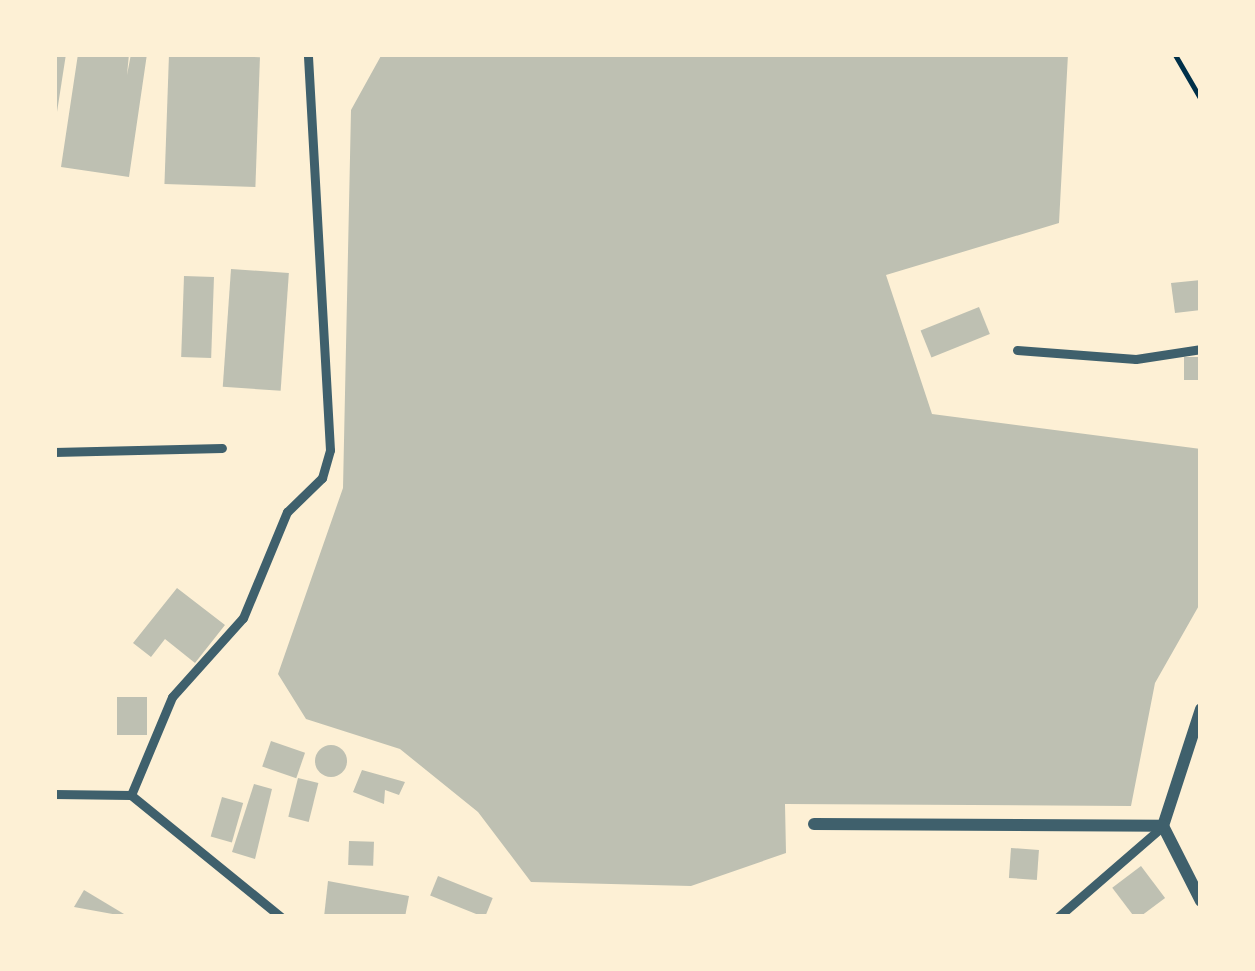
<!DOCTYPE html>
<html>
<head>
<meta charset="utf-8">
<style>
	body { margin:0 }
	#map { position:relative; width:1255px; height:971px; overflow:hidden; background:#fdf0d5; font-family:"Roboto Condensed",sans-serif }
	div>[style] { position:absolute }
	.building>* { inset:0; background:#bec0b2; transform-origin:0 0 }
	.round { border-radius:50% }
	.path>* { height:4.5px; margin:-2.25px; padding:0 2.25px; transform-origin:2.25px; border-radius:2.25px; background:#003049 }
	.minor>* { height:9px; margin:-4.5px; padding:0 4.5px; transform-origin:4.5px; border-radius:4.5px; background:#3f606c }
	.tertiary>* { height:12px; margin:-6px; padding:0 6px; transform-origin:6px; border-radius:6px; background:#3f606c }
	span { translate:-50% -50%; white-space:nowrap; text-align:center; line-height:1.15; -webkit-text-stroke:9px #fdf0d5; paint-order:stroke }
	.frame { position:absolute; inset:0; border:57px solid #fdf0d5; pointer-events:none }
</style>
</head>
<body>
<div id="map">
	<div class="building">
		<div style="clip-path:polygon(54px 54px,66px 54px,57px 112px,54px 111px)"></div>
		<div style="clip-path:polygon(78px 54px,129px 54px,127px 75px,131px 54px,147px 54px,129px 177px,61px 167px)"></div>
		<div style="left:169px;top:54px;width:91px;height:130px;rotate:2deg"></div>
		<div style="clip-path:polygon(382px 54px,1068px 54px,1059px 223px,886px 275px,932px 414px,1201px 449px,1201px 602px,1155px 683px,1131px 806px,785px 804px,786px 853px,691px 886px,531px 882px,478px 812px,400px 749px,306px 719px,278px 674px,343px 488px,351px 110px)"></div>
		<div style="left:231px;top:269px;width:58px;height:118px;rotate:4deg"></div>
		<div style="left:184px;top:276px;width:30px;height:81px;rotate:2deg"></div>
		<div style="clip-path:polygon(1201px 280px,1201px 310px,1175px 313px,1171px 283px)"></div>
		<div style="left:979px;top:307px;width:29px;height:63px;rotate:68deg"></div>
		<div style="left:1201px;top:357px;width:23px;height:17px;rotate:90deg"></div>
		<div style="clip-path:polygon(177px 588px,225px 625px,195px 663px,165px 639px,151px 657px,133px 643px)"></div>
		<div style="left:117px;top:697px;width:30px;height:38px"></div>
		<div style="left:271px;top:741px;width:36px;height:27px;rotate:19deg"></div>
		<div class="round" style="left:315px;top:745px;width:32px;height:32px"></div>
		<div style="clip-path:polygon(362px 770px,405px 782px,399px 795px,385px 790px,384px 804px,353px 792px)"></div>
		<div style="left:298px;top:778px;width:21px;height:40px;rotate:14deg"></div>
		<div style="clip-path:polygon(254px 784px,272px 789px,255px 859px,232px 852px)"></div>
		<div style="left:222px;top:797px;width:22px;height:41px;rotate:16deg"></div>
		<div style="left:349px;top:841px;width:25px;height:24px;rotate:2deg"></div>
		<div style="left:1011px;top:848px;width:28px;height:30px;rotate:4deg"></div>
		<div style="left:1141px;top:866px;width:40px;height:36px;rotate:53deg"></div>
		<div style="left:438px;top:876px;width:59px;height:21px;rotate:22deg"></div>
		<div style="clip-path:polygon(328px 881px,409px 896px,405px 917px,324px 917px)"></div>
		<div style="clip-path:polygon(84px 890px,129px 917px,74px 907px)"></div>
	</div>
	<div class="path">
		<div style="left:1175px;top:54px;width:52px;rotate:60deg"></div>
	</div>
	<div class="minor">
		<div style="left:1017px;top:350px;width:119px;rotate:4.3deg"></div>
		<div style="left:1136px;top:359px;width:66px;rotate:-8.7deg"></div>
		<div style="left:54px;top:452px;width:168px;rotate:-1.4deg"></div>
		<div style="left:54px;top:794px;width:77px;rotate:0.7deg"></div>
		<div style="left:281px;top:917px;width:193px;rotate:-140.9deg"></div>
		<div style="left:131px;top:795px;width:106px;rotate:-67.3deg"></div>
		<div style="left:172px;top:697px;width:106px;rotate:-48.1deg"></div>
		<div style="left:243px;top:618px;width:115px;rotate:-67.5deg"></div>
		<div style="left:287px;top:512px;width:49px;rotate:-44.2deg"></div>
		<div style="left:322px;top:478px;width:29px;rotate:-74deg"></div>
		<div style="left:330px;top:450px;width:397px;rotate:-93.2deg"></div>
		<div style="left:1058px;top:917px;width:138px;rotate:-40.9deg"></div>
	</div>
	<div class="tertiary">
		<div style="left:1201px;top:709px;width:123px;rotate:108deg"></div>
		<div style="left:1163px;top:826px;width:84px;rotate:63.1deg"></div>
		<div style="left:814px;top:824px;width:349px;rotate:0.3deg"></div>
	</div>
	<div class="frame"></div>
</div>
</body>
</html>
